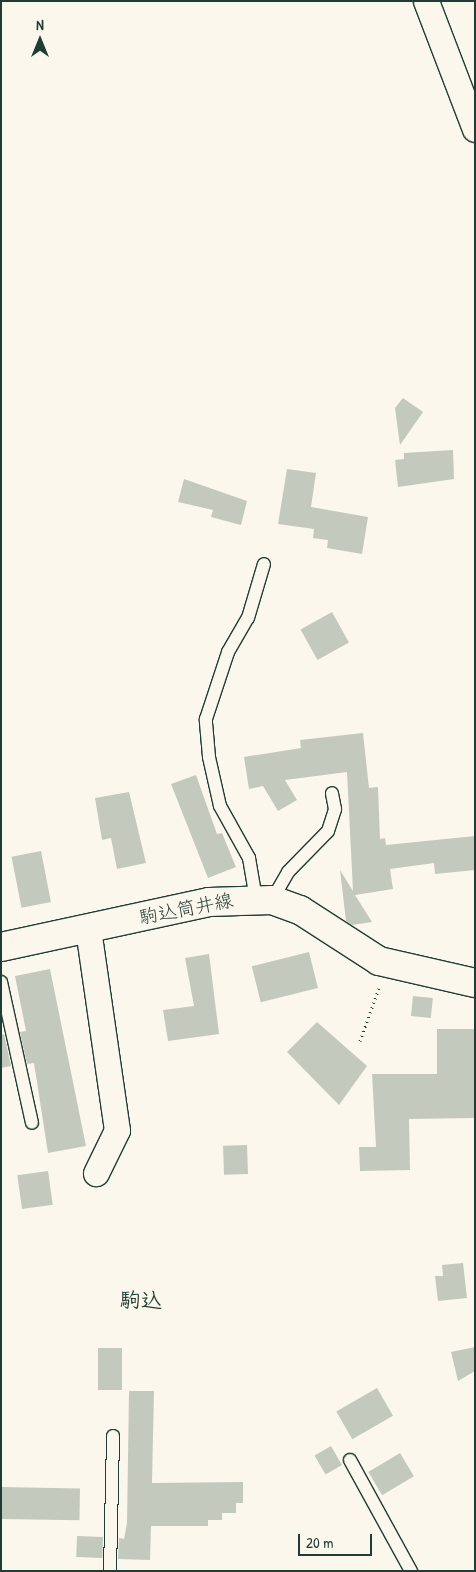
<!DOCTYPE html>
<html>
<head>
<meta charset="utf-8">
<style>
	body { margin:0 }
	#map { position:relative; width:476px; height:1572px; overflow:hidden; background:#fbf7ec; font-family:"Patrick Hand","Klee One",sans-serif }
	div>[style] { position:absolute }
	.building>* { inset:0; background:#c4c9be; transform-origin:0 0 }
	.path>* { height:3px; margin-top:-1.5px; transform-origin:0; background:repeating-linear-gradient(90deg,#1f3d34 0 1px,transparent 0 5px) }
	.roads { filter:drop-shadow(1px 0 #1f3d34) drop-shadow(-1px 0 #1f3d34) drop-shadow(0 1px #1f3d34) drop-shadow(0 -1px #1f3d34) }
	.lane>* { height:12px; margin:-6px; padding:0 6px; transform-origin:6px; border-radius:6px; background:#fbf7ec }
	.street>* { height:25px; margin:-12.5px; padding:0 12.5px; transform-origin:12.5px; border-radius:12.5px; background:#fbf7ec }
	.secondary>* { height:28px; margin:-14px; padding:0 14px; transform-origin:14px; border-radius:14px; background:#fbf7ec }
	span { translate:-50% -50%; white-space:nowrap; text-align:center; line-height:1.15; -webkit-text-stroke:4px #fbf7ec; paint-order:stroke }
	.street-label { font-size:19px; color:#1f3d34 }
	.quarter-label { font-size:21px; color:#1f3d34; font-weight:700 }
	.frame { position:absolute; inset:0; border:2px solid #1f3d34; pointer-events:none }
	.north { position:absolute; left:15px; top:15px; width:50px; height:50px; -webkit-text-stroke:4px #fbf7ec; paint-order:stroke; rotate:0deg; font-size:14px; font-weight:700; line-height:20px; text-align:center; color:#1f3d34 }
	.north::after { content:''; display:block; margin:auto; width:18px; height:22px; background:#1f3d34; clip-path:polygon(50% 0,100% 100%,50% 72%,0 100%) }
	.scale { position:absolute; left:298px; top:1534px; width:74px; height:22px; box-sizing:border-box; border:2px solid #1f3d34; border-top:0; padding-left:6px; font-size:15px; line-height:18px; white-space:nowrap; color:#1f3d34; -webkit-text-stroke:4px #fbf7ec; paint-order:stroke }
</style>
</head>
<body>
<div id="map">
	<div class="building">
		<div style="clip-path:polygon(403px 398px,423px 412px,400px 445px,395px 408px)"></div>
		<div style="clip-path:polygon(453px 450px,454px 479px,398px 487px,395px 460px,404px 459px,404px 453px)"></div>
		<div style="clip-path:polygon(287px 469px,316px 473px,311px 507px,368px 517px,362px 554px,327px 548px,328px 540px,313px 538px,314px 529px,278px 524px)"></div>
		<div style="clip-path:polygon(184px 479px,247px 501px,241px 525px,211px 517px,213px 510px,178px 502px)"></div>
		<div style="left:332px;top:612px;width:35px;height:36px;rotate:61deg"></div>
		<div style="clip-path:polygon(363px 733px,369px 788px,378px 787px,380px 839px,385px 838px,386px 845px,475px 836px,475px 870px,435px 874px,434px 863px,390px 869px,393px 889px,355px 895px,372px 922px,352px 925px,346px 921px,340px 870px,353px 891px,347px 772px,285px 780px,297px 800px,278px 811px,263px 786px,249px 789px,244px 757px,301px 748px,300px 740px)"></div>
		<div style="clip-path:polygon(196px 775px,217px 834px,222px 833px,236px 867px,208px 878px,171px 784px)"></div>
		<div style="clip-path:polygon(129px 792px,146px 863px,117px 869px,111px 838px,102px 840px,95px 798px)"></div>
		<div style="left:41px;top:851px;width:52px;height:30px;rotate:79deg"></div>
		<div style="left:309px;top:952px;width:37px;height:59px;rotate:76deg"></div>
		<div style="clip-path:polygon(209px 954px,219px 1034px,168px 1041px,163px 1010px,194px 1006px,185px 958px)"></div>
		<div style="clip-path:polygon(50px 969px,86px 1146px,48px 1153px,34px 1063px,27px 1064px,20px 1032px,26px 1031px,15px 976px)"></div>
		<div style="left:413px;top:996px;width:20px;height:20px;rotate:6deg"></div>
		<div style="clip-path:polygon(317px 1022px,367px 1066px,339px 1105px,287px 1052px)"></div>
		<div style="clip-path:polygon(437px 1029px,475px 1029px,475px 1118px,409px 1119px,410px 1170px,360px 1171px,359px 1147px,376px 1147px,372px 1074px,437px 1074px)"></div>
		<div style="clip-path:polygon(4px 1034px,11px 1066px,1px 1068px,1px 1035px)"></div>
		<div style="left:247px;top:1145px;width:29px;height:24px;rotate:88deg"></div>
		<div style="left:48px;top:1171px;width:34px;height:31px;rotate:82deg"></div>
		<div style="clip-path:polygon(463px 1263px,467px 1298px,438px 1301px,435px 1276px,443px 1276px,442px 1265px)"></div>
		<div style="clip-path:polygon(475px 1347px,475px 1371px,458px 1381px,451px 1352px)"></div>
		<div style="left:98px;top:1348px;width:24px;height:42px"></div>
		<div style="left:377px;top:1388px;width:32px;height:47px;rotate:60deg"></div>
		<div style="clip-path:polygon(129px 1391px,154px 1391px,152px 1483px,243px 1482px,243px 1503px,236px 1503px,236px 1513px,222px 1513px,222px 1520px,208px 1520px,208px 1526px,151px 1526px,150px 1560px,118px 1559px,119px 1538px,124px 1539px,127px 1523px)"></div>
		<div style="left:331px;top:1446px;width:22px;height:19px;rotate:60deg"></div>
		<div style="left:400px;top:1453px;width:27px;height:37px;rotate:59deg"></div>
		<div style="left:1px;top:1487px;width:79px;height:32px;rotate:1deg"></div>
		<div style="left:77px;top:1536px;width:26px;height:21px;rotate:2deg"></div>
	</div>
	<div class="path">
		<div style="left:360px;top:1041px;width:56px;rotate:-70.3deg"></div>
	</div>
	<div class="roads">
		<div class="lane">
			<div style="left:256px;top:899px;width:42px;rotate:-99.7deg"></div>
			<div style="left:249px;top:858px;width:60px;rotate:-119.1deg"></div>
			<div style="left:220px;top:806px;width:50px;rotate:-102.7deg"></div>
			<div style="left:209px;top:757px;width:38px;rotate:-95deg"></div>
			<div style="left:206px;top:719px;width:71px;rotate:-71.8deg"></div>
			<div style="left:228px;top:652px;width:39px;rotate:-60deg"></div>
			<div style="left:248px;top:618px;width:56px;rotate:-73.5deg"></div>
			<div style="left:272px;top:900px;width:32px;rotate:-60deg"></div>
			<div style="left:288px;top:872px;width:57px;rotate:-45.7deg"></div>
			<div style="left:328px;top:831px;width:23px;rotate:-72deg"></div>
			<div style="left:335px;top:809px;width:16px;rotate:-101deg"></div>
			<div style="left:1px;top:982px;width:144px;rotate:77.6deg"></div>
			<div style="left:350px;top:1460px;width:127px;rotate:61.2deg"></div>
			<div style="left:110px;top:1571px;width:135px;rotate:-88.7deg"></div>
		</div>
		<div class="street">
			<div style="left:426px;top:1px;width:137px;rotate:69.1deg"></div>
			<div style="left:88px;top:929px;width:203px;rotate:81.8deg"></div>
			<div style="left:117px;top:1130px;width:48px;rotate:116deg"></div>
		</div>
		<div class="secondary">
			<div style="left:1px;top:947px;width:213px;rotate:-12.2deg"></div>
			<div style="left:209px;top:902px;width:63px;rotate:-1.8deg"></div>
			<div style="left:272px;top:900px;width:30px;rotate:20deg"></div>
			<div style="left:300px;top:910px;width:94px;rotate:32.8deg"></div>
			<div style="left:379px;top:961px;width:98px;rotate:12.9deg"></div>
		</div>
	</div>
	<div class="street-label">
		<span style="left:186px;top:909px;rotate:-11deg">駒込筒井線</span>
	</div>
	<div class="quarter-label">
		<span style="left:141px;top:1300px">駒込</span>
	</div>
	<div class="frame"></div>
	<div class="north">N</div>
	<div class="scale">20 m</div>
</div>
</body>
</html>
